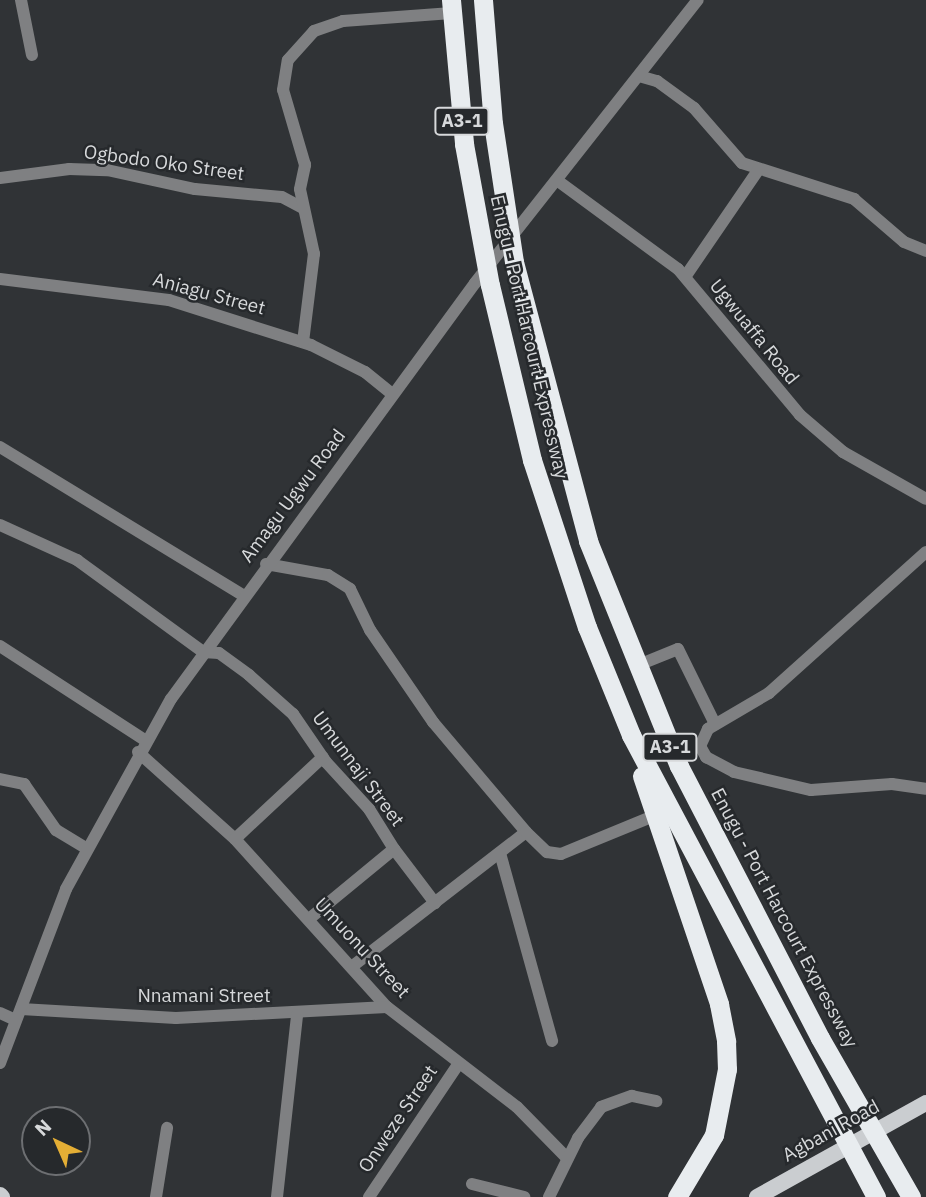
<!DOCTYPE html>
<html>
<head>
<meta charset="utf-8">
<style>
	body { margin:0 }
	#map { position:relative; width:926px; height:1197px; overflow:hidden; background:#303336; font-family:"IBM Plex Sans",sans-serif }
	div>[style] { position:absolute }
	.minor>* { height:12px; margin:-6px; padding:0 6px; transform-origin:6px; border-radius:6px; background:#7f8082 }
	.major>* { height:16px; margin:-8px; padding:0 8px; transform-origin:8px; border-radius:8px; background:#cacdd0 }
	.highway>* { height:19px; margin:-9.5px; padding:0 9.5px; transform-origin:9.5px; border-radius:9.5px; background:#e8ecef }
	span { translate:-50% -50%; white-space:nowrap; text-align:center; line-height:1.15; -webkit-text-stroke:5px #26292c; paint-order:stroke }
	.shield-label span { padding:2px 5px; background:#26292c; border:2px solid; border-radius:5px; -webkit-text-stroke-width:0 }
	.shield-label { font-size:18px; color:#d7d9db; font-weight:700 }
	.street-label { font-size:19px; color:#d7d9db }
	.north { position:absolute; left:21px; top:1106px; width:70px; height:70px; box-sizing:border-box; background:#26292c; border:2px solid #6d6f72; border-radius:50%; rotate:316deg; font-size:19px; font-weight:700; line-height:28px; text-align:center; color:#d7d9db }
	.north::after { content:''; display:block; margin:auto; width:24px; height:32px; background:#e4ae35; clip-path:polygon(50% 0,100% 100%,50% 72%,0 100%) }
</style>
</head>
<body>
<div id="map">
	<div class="minor">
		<div style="left:21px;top:0;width:56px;rotate:78.7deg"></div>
		<div style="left:639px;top:76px;width:19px;rotate:16deg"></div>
		<div style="left:657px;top:81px;width:46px;rotate:36.1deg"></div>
		<div style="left:694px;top:108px;width:73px;rotate:48.9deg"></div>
		<div style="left:742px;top:163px;width:118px;rotate:17.8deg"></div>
		<div style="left:854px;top:199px;width:66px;rotate:40.7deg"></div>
		<div style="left:904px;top:242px;width:24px;rotate:22deg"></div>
		<div style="left:0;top:178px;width:70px;rotate:-7.4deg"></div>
		<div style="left:69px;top:169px;width:38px;rotate:2deg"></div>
		<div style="left:107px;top:170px;width:90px;rotate:12.2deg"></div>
		<div style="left:195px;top:189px;width:87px;rotate:5.3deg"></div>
		<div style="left:282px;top:197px;width:24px;rotate:28deg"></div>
		<div style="left:558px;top:181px;width:149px;rotate:36.3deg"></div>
		<div style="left:678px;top:269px;width:190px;rotate:50.1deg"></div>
		<div style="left:800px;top:415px;width:57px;rotate:40.7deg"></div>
		<div style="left:843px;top:452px;width:95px;rotate:29.5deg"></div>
		<div style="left:685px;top:277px;width:131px;rotate:-55.6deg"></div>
		<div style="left:0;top:279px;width:170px;rotate:7.1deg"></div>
		<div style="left:169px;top:300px;width:149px;rotate:17.6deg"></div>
		<div style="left:311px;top:345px;width:60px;rotate:26.6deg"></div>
		<div style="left:365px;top:372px;width:35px;rotate:39deg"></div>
		<div style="left:303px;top:342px;width:89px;rotate:-82.9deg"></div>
		<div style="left:314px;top:254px;width:66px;rotate:-102.2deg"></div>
		<div style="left:300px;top:189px;width:25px;rotate:-78deg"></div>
		<div style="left:305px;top:165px;width:78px;rotate:-106.3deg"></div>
		<div style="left:283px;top:90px;width:30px;rotate:-81deg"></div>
		<div style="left:288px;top:60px;width:39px;rotate:-48deg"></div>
		<div style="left:314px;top:31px;width:31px;rotate:-19deg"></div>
		<div style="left:343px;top:21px;width:109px;rotate:-4.2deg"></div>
		<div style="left:0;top:447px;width:284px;rotate:31.4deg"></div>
		<div style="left:0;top:525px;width:85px;rotate:24.4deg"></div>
		<div style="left:77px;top:560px;width:156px;rotate:36.1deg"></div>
		<div style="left:203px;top:652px;width:16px;rotate:4deg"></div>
		<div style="left:219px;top:653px;width:37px;rotate:36deg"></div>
		<div style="left:249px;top:675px;width:59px;rotate:41.6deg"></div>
		<div style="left:293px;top:714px;width:58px;rotate:55.5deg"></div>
		<div style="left:326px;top:762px;width:64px;rotate:47.5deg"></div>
		<div style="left:369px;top:809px;width:47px;rotate:58deg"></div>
		<div style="left:394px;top:849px;width:110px;rotate:140.5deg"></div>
		<div style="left:926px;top:552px;width:211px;rotate:138.1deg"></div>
		<div style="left:769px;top:693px;width:71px;rotate:149.5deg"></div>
		<div style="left:708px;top:729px;width:19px;rotate:115deg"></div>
		<div style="left:700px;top:746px;width:13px;rotate:61deg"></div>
		<div style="left:706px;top:757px;width:32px;rotate:28deg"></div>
		<div style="left:734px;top:772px;width:79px;rotate:13.2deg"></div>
		<div style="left:811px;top:790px;width:81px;rotate:-4.2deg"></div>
		<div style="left:892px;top:784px;width:34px;rotate:8deg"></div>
		<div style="left:266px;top:564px;width:63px;rotate:10.1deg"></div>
		<div style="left:328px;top:575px;width:26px;rotate:32deg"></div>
		<div style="left:350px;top:589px;width:46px;rotate:64deg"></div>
		<div style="left:370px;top:630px;width:112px;rotate:55.6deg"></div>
		<div style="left:433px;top:722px;width:144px;rotate:49.8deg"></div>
		<div style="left:0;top:646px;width:173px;rotate:33deg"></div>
		<div style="left:636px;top:666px;width:45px;rotate:-22deg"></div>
		<div style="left:678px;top:649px;width:84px;rotate:63.7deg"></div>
		<div style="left:138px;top:752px;width:130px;rotate:41.9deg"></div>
		<div style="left:235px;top:839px;width:227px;rotate:47.9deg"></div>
		<div style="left:387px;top:1007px;width:164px;rotate:37.6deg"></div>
		<div style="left:517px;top:1107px;width:71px;rotate:45.6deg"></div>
		<div style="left:0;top:779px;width:25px;rotate:12deg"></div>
		<div style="left:24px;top:784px;width:56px;rotate:55.2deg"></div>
		<div style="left:56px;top:830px;width:35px;rotate:31deg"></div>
		<div style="left:235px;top:839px;width:120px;rotate:-43deg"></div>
		<div style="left:394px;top:849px;width:68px;rotate:52.8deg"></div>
		<div style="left:500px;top:853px;width:195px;rotate:74.5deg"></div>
		<div style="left:354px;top:965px;width:217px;rotate:-37.7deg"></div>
		<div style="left:526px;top:832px;width:29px;rotate:44deg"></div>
		<div style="left:547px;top:852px;width:14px;rotate:8deg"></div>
		<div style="left:561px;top:854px;width:103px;rotate:-22.3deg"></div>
		<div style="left:21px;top:1009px;width:155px;rotate:3.3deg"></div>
		<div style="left:176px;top:1018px;width:211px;rotate:-3deg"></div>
		<div style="left:0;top:1013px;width:17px;rotate:24deg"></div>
		<div style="left:0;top:1063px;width:186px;rotate:-69.2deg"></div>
		<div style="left:66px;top:889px;width:217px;rotate:-61.1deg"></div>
		<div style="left:171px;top:699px;width:515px;rotate:-53.84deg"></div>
		<div style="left:475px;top:283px;width:360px;rotate:-51.8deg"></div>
		<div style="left:472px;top:1184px;width:54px;rotate:14deg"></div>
		<div style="left:156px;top:1197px;width:70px;rotate:-80.9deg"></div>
		<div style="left:277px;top:1197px;width:183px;rotate:-83.7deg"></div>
		<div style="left:369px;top:1197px;width:161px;rotate:-56.1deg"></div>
		<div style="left:549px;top:1197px;width:66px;rotate:-63.8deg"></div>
		<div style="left:578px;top:1138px;width:39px;rotate:-53deg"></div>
		<div style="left:601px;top:1107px;width:33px;rotate:-20deg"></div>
		<div style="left:632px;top:1096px;width:25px;rotate:12deg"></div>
	</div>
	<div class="major">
		<div style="left:0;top:1195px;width:3px;rotate:45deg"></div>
		<div style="left:757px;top:1197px;width:193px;rotate:-29.1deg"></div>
	</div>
	<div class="highway">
		<div style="left:451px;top:0;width:145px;rotate:84.8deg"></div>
		<div style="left:464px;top:144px;width:143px;rotate:79.6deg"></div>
		<div style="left:490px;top:285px;width:180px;rotate:76.5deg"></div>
		<div style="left:532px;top:460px;width:176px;rotate:71.8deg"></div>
		<div style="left:587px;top:627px;width:117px;rotate:67.8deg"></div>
		<div style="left:631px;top:735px;width:523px;rotate:62.06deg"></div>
		<div style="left:483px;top:0;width:123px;rotate:85.4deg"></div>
		<div style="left:493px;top:123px;width:141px;rotate:81.4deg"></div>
		<div style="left:514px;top:262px;width:289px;rotate:75.1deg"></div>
		<div style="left:588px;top:541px;width:243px;rotate:68deg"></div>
		<div style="left:679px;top:766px;width:306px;rotate:62.6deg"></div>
		<div style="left:820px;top:1038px;width:183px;rotate:60.2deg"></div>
		<div style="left:642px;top:776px;width:241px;rotate:71.3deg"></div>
		<div style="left:719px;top:1004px;width:38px;rotate:79deg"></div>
		<div style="left:726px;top:1041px;width:28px;rotate:88deg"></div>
		<div style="left:727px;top:1069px;width:67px;rotate:101.1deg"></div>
		<div style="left:714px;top:1135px;width:72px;rotate:120.8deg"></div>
	</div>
	<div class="shield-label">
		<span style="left:462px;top:121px">A3-1</span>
		<span style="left:670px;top:747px">A3-1</span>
	</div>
	<div class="street-label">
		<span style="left:164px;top:163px;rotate:8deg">Ogbodo Oko Street</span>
		<span style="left:209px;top:294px;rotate:15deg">Aniagu Street</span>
		<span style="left:754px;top:332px;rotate:51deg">Ugwuaffa Road</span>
		<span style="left:529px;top:337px;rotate:77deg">Enugu - Port Harcourt Expressway</span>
		<span style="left:293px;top:496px;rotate:-53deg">Amagu Ugwu Road</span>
		<span style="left:358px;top:769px;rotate:53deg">Umunnaji Street</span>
		<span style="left:784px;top:918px;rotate:62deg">Enugu - Port Harcourt Expressway</span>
		<span style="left:362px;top:948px;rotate:47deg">Umuonu Street</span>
		<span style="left:204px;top:996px">Nnamani Street</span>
		<span style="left:398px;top:1119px;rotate:-56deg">Onweze Street</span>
		<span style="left:831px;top:1131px;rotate:-29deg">Agbani Road</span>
	</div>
	<div class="north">N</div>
</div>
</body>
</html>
